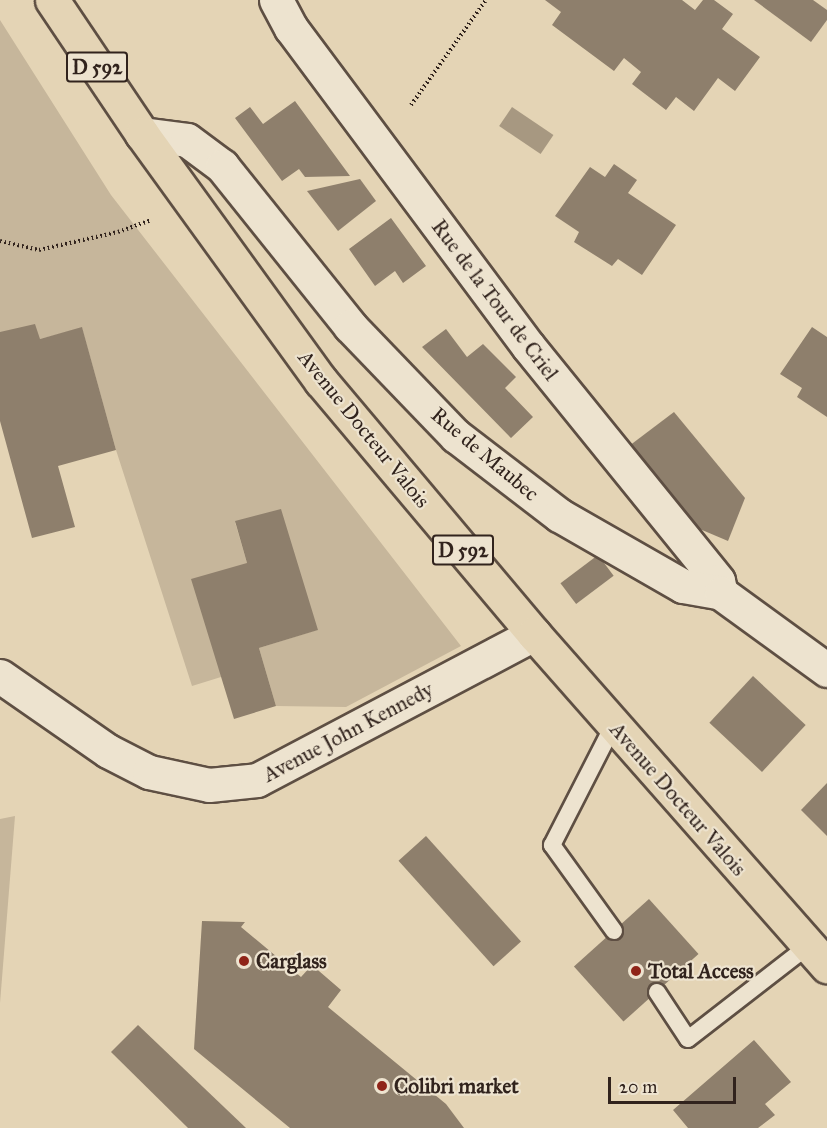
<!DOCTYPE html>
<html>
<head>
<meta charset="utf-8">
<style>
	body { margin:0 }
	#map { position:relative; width:827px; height:1128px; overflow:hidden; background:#e4d4b5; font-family:"IM FELL Great Primer",serif }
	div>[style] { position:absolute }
	.green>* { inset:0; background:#c6b69b }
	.water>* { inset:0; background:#a79881; transform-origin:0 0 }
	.building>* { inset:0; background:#8e7f6c; transform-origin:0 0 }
	.path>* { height:4px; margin-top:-2px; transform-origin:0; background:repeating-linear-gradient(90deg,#31231d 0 1.5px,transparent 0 4.5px) }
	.roads { filter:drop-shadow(2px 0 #5e4f43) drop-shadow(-2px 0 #5e4f43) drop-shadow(0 2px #5e4f43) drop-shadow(0 -2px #5e4f43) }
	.lane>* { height:16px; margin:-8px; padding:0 8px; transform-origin:8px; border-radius:8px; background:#ede3cf }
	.street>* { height:33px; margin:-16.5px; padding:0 16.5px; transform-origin:16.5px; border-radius:16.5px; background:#ede3cf }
	.primary>* { height:33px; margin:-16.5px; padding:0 16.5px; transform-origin:16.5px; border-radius:16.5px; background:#e4d4b5 }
	.dots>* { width:16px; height:16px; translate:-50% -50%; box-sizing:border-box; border:3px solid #ede3cf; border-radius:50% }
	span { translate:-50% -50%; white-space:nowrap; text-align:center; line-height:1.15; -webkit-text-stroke:4.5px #ede3cf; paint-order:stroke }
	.shield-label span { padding:2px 4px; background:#ede3cf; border:2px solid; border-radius:4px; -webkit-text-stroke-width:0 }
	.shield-label { font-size:20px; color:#31231d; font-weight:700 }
	.street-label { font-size:21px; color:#31231d }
	.poi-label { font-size:21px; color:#31231d; font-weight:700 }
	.left { translate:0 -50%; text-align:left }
	.scale { position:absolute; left:608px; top:1077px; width:128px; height:27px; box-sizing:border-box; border:3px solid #31231d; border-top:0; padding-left:8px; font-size:18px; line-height:21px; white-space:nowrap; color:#31231d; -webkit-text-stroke:4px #ede3cf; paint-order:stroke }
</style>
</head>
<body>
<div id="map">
	<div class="green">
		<div style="clip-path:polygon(0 20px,111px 195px,461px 646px,346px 707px,276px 706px,259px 648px,317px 630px,235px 522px,247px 563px,221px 677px,192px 686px,116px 450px,82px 328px,40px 339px,0 332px)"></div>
		<div style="clip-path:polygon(15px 816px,0 1003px,0 819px)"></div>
	</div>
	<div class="water">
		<div style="left:512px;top:107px;width:50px;height:23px;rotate:34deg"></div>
	</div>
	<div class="building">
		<div style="clip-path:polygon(545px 0,682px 0,695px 10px,703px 0,714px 0,733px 14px,722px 29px,760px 57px,735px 91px,718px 78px,694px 111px,676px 97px,666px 110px,632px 84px,641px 72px,624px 58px,614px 71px,552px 25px,561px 12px)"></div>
		<div style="clip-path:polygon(754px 0,813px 0,827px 10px,827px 20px,811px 42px)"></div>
		<div style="clip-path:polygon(295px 101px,350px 176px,305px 177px,299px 169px,282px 181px,235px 118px,250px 107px,263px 124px)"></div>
		<div style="clip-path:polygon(614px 164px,637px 180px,628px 193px,676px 225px,642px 275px,618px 259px,612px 266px,574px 242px,579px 232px,555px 216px,590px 167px,605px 177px)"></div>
		<div style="clip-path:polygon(360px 179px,376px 201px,338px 231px,307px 191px)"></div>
		<div style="clip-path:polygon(391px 218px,426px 266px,403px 283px,395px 271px,375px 286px,349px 249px)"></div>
		<div style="clip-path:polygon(35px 324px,40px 339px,82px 327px,116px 450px,58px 466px,75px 527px,32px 538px,0 421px,0 332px)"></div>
		<div style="clip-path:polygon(812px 327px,827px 337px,827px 417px,797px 397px,802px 388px,780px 374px)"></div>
		<div style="clip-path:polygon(446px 329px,467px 357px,483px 344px,516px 377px,505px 388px,533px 417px,511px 438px,422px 347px)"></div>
		<div style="clip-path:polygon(674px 412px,745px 498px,728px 541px,695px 527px,629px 446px)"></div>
		<div style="clip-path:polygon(281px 509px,318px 630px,259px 648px,276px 706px,234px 719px,191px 579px,247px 563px,235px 521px)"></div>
		<div style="left:598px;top:555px;width:26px;height:47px;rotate:53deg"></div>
		<div style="left:753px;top:676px;width:72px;height:64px;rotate:43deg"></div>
		<div style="clip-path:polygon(827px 783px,827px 836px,801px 810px)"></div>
		<div style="left:426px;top:836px;width:142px;height:37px;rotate:48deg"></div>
		<div style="left:649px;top:899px;width:74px;height:101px;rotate:48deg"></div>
		<div style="clip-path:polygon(202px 921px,245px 922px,241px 927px,301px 977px,312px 965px,341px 990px,328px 1007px,446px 1104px,464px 1128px,290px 1128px,194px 1049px)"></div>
		<div style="clip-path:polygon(138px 1025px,246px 1128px,188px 1128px,111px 1052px)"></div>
		<div style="clip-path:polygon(754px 1040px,791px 1082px,765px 1104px,775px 1115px,758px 1128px,688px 1128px,673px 1110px)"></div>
	</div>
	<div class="path">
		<div style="left:411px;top:105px;width:129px;rotate:-54.5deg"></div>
		<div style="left:0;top:241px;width:40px;rotate:13deg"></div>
		<div style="left:39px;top:250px;width:81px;rotate:-12.8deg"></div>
		<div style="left:118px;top:232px;width:35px;rotate:-20deg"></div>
	</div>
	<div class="roads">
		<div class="lane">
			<div style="left:613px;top:726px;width:134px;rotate:117.1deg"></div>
			<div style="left:552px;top:845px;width:106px;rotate:54.2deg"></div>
			<div style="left:657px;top:992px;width:56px;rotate:56.6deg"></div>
			<div style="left:688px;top:1039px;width:152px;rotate:-37.8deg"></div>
		</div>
		<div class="street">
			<div style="left:276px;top:0;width:32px;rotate:62deg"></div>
			<div style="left:291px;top:28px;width:397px;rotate:53.3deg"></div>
			<div style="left:528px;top:346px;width:302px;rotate:51deg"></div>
			<div style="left:718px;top:581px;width:12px;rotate:76deg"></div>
			<div style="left:142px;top:134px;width:45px;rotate:7.6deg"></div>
			<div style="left:187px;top:140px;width:44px;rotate:36.6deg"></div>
			<div style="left:222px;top:166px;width:205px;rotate:51.3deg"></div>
			<div style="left:350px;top:326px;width:153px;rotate:46.1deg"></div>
			<div style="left:456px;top:436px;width:130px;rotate:37.5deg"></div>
			<div style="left:559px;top:515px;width:143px;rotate:29.8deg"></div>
			<div style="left:683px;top:586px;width:39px;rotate:10deg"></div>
			<div style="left:721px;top:593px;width:131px;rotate:36deg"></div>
			<div style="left:0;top:676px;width:131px;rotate:34.8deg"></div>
			<div style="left:108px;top:751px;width:46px;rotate:27.1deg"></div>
			<div style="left:149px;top:772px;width:61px;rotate:12.2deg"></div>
			<div style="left:209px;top:785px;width:48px;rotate:-5.9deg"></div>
			<div style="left:257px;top:780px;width:313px;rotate:-27.8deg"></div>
		</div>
		<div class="primary">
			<div style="left:52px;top:0;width:161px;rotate:56.1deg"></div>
			<div style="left:142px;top:134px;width:305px;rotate:54.1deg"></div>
			<div style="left:321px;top:381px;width:331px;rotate:49.9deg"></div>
			<div style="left:534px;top:634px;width:443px;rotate:48.6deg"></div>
		</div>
	</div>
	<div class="dots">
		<div style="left:244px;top:961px;background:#8f2418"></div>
		<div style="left:636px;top:971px;background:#8f2418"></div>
		<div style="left:382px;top:1086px;background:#8f2418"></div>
	</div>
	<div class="shield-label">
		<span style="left:97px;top:67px">D 592</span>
		<span style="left:463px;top:550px">D 592</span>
	</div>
	<div class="street-label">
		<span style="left:495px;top:300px;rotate:53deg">Rue de la Tour de Criel</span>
		<span style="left:364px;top:429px;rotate:51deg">Avenue Docteur Valois</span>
		<span style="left:485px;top:454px;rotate:40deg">Rue de Maubec</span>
		<span style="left:348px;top:732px;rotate:-28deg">Avenue John Kennedy</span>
		<span style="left:678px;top:799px;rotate:49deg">Avenue Docteur Valois</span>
	</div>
	<div class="poi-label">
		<span class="left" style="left:256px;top:961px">Carglass</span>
		<span class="left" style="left:648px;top:971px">Total Access</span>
		<span class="left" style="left:394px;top:1086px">Colibri market</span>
	</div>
	<div class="scale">20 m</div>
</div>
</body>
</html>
